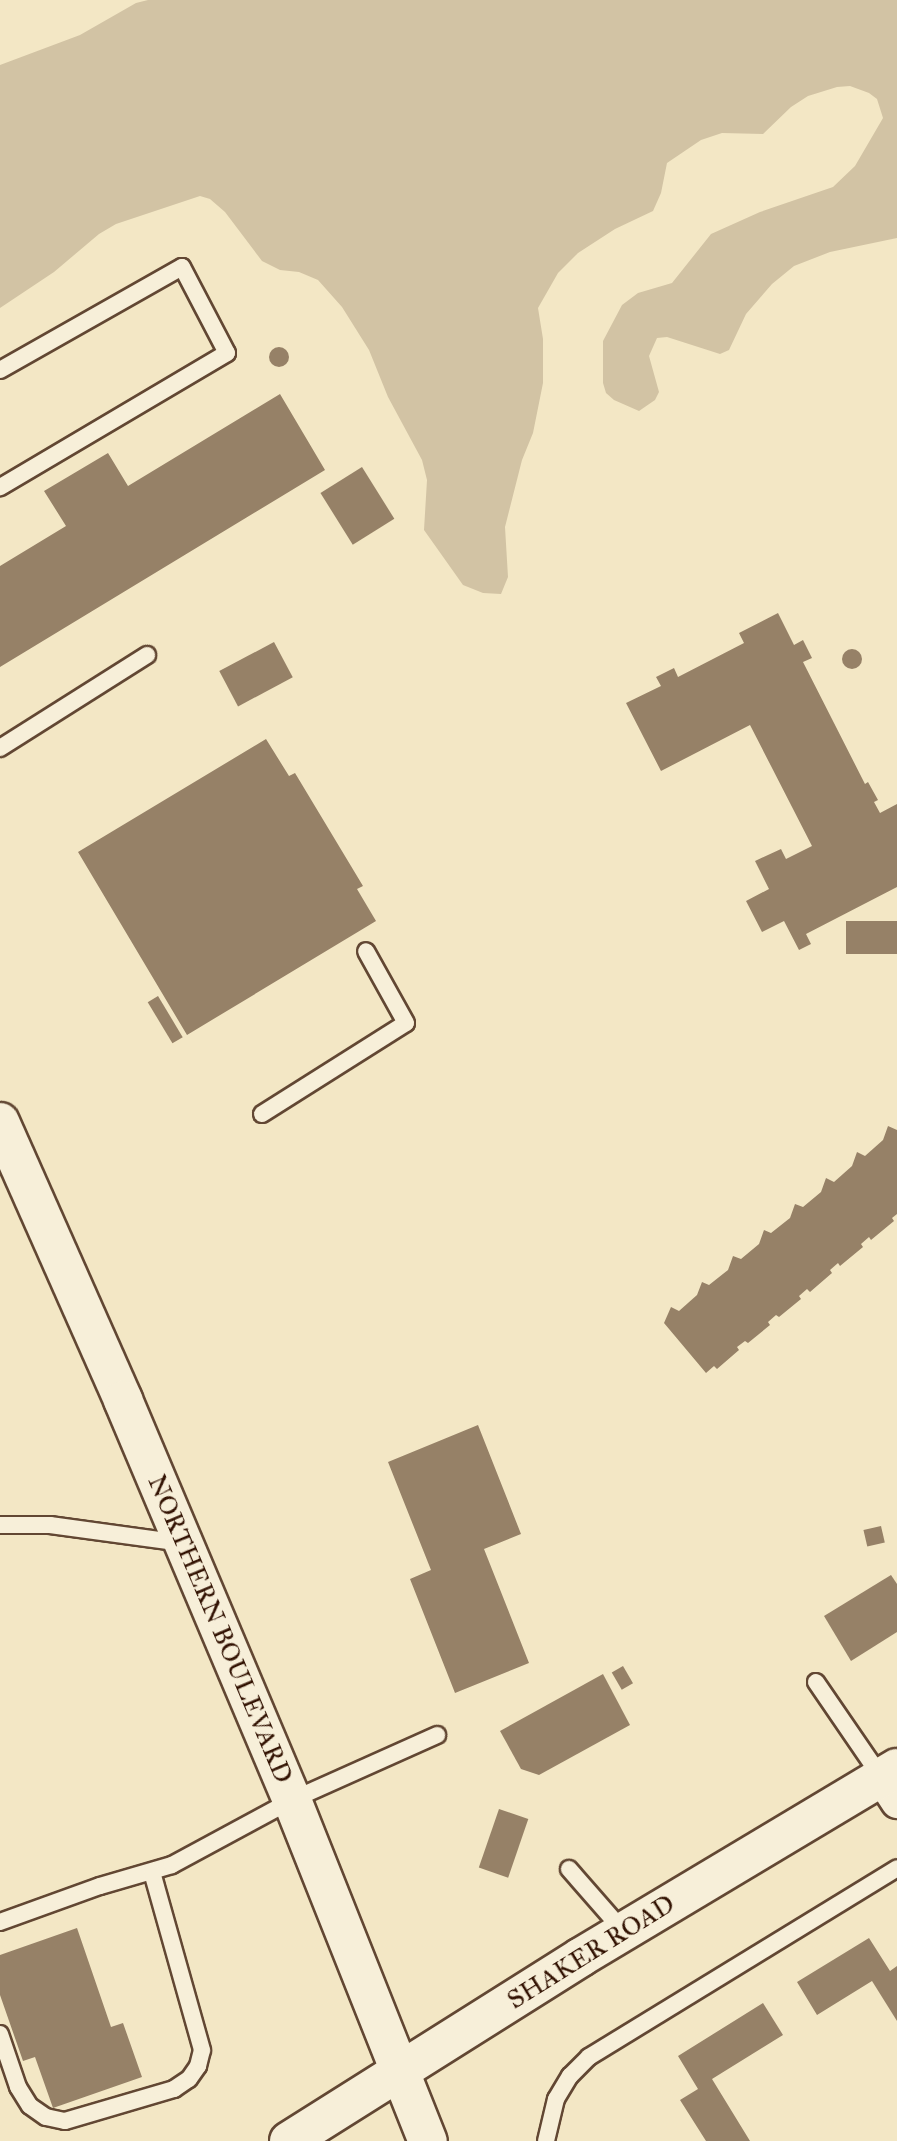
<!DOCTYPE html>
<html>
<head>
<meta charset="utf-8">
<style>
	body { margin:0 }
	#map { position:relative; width:897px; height:2141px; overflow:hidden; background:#f3e7c5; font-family:"IM FELL Great Primer",serif }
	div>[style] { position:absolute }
	.green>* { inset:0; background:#d2c3a4 }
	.building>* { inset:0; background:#968167; transform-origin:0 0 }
	.round { border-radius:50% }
	.roads { filter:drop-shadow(2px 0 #624733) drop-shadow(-2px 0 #624733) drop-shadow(0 2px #624733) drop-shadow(0 -2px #624733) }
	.lane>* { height:16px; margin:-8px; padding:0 8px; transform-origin:8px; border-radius:8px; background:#f7efd9 }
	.street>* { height:32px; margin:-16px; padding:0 16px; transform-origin:16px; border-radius:16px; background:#f7efd9 }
	.secondary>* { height:38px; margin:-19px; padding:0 19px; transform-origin:19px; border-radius:19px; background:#f7efd9 }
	span { translate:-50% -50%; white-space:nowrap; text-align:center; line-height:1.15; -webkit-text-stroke:7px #f7efd9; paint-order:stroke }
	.street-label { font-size:26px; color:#321202 }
</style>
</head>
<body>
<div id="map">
	<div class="green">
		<div style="clip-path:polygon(148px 0,897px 0,897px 238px,830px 252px,794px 266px,772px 284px,746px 314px,729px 350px,720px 354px,667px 337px,657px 338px,649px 356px,659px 392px,655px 400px,639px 411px,614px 400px,606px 393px,603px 383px,603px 341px,622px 305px,638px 293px,672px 283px,711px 234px,760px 212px,833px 187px,855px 166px,883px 118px,877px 99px,869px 93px,850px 86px,837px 87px,808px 96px,791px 107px,763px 134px,722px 133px,701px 140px,667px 163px,661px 193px,653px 211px,615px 229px,578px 253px,558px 273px,538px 308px,543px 339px,543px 383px,533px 433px,522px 460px,505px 527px,508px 577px,501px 594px,483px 593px,463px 585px,424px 530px,427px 480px,422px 460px,388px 397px,369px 350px,342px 307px,318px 280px,299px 272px,280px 270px,262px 261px,225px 212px,210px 199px,200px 196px,116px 224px,99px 234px,54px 272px,0 308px,0 65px,80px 35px,136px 3px)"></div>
	</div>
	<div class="building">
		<div class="round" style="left:269px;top:347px;width:20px;height:20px"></div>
		<div style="clip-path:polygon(280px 394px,325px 470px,0 667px,0 566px,66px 526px,44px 491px,108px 453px,128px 486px)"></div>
		<div style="left:362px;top:467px;width:61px;height:49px;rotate:58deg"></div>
		<div style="clip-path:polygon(778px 613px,794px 645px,803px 640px,812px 658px,803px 662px,865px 784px,868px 782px,878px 800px,874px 802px,880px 813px,897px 804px,897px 887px,806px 934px,811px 944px,799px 950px,784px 921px,762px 932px,746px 901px,769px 889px,755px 861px,781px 849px,786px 859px,812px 846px,750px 725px,661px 771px,626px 703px,661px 686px,656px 677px,674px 668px,678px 677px,744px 643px,739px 633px)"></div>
		<div style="left:274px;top:642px;width:40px;height:62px;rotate:62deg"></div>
		<div class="round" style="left:842px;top:649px;width:20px;height:20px"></div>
		<div style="clip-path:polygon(266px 739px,289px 776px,295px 773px,363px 886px,357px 889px,376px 921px,187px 1035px,78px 852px)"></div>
		<div style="left:897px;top:921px;width:33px;height:51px;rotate:90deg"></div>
		<div style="left:158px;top:996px;width:48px;height:12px;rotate:59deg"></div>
		<div style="clip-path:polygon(888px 1126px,897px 1130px,897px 1214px,892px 1218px,894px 1221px,871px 1240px,869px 1237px,861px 1244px,863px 1247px,840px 1266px,838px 1263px,830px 1270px,832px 1273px,810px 1292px,807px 1289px,799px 1296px,801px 1299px,779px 1317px,776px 1315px,768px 1322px,770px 1325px,748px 1343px,745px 1341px,737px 1347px,739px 1350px,717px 1369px,714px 1366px,706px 1373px,664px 1323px,671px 1307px,679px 1311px,697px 1295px,702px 1282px,709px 1285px,728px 1270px,733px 1256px,741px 1259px,759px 1244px,764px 1230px,771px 1233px,790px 1218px,795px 1204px,803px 1207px,821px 1192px,826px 1178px,834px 1182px,852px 1166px,857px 1152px,865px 1156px,883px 1140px)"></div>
		<div style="clip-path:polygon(478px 1425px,521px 1534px,484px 1549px,529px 1663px,455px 1693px,410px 1579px,431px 1570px,388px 1462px)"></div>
		<div style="left:881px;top:1526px;width:17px;height:18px;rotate:77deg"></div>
		<div style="clip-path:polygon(891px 1575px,897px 1584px,897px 1632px,851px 1661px,824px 1616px)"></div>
		<div style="left:623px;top:1666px;width:20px;height:13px;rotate:60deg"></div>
		<div style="clip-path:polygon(603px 1674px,630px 1725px,539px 1775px,521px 1769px,500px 1731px)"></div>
		<div style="left:499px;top:1809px;width:31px;height:62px;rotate:19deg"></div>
		<div style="clip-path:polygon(77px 1928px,111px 2027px,123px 2023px,142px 2077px,53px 2108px,35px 2057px,23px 2061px,0 1995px,0 1955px)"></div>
		<div style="clip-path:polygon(869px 1938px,890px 1971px,897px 1966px,897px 2021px,872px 1981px,817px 2015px,797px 1982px)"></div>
		<div style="clip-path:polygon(763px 2003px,783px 2035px,712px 2079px,750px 2141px,706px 2141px,680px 2100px,698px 2089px,678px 2056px)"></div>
	</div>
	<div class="roads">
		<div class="lane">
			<div style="left:0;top:370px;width:209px;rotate:-29.5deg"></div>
			<div style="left:182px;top:267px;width:97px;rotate:62.4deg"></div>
			<div style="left:227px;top:353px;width:264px;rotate:149.4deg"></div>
			<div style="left:0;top:748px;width:174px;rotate:-32.3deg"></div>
			<div style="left:262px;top:1114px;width:170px;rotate:-32.3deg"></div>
			<div style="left:406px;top:1023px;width:82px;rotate:-119.1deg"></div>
			<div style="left:0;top:1525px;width:50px"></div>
			<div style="left:50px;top:1525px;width:132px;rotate:7.8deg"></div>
			<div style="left:816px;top:1682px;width:115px;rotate:55.6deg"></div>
			<div style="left:569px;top:1869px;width:82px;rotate:48.9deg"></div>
			<div style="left:0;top:1922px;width:106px;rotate:-19.8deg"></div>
			<div style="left:100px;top:1886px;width:75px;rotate:-16.3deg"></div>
			<div style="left:172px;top:1865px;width:136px;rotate:-28.4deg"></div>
			<div style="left:292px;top:1800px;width:159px;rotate:-24.1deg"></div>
			<div style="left:0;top:2034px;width:56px;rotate:71.2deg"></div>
			<div style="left:18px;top:2087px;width:22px;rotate:58deg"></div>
			<div style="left:30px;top:2106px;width:19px;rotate:35deg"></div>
			<div style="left:46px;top:2117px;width:19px;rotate:12deg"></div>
			<div style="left:65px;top:2121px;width:114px;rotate:-16.4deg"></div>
			<div style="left:174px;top:2089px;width:18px;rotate:-34deg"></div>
			<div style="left:189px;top:2079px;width:16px;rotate:-55deg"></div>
			<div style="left:198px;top:2066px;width:16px;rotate:-76deg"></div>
			<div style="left:202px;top:2050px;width:185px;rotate:-105.7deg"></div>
			<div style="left:546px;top:2141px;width:43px;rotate:-76.6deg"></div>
			<div style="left:556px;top:2099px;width:27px;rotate:-59deg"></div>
			<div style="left:570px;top:2076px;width:27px;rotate:-45deg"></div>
			<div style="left:589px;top:2057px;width:361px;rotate:-31.5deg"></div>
		</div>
		<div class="street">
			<div style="left:881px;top:1777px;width:30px;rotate:57deg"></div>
		</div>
		<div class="secondary">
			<div style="left:0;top:1122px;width:304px;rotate:66.1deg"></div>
			<div style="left:123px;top:1400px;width:434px;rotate:67.1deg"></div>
			<div style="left:292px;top:1800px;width:367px;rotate:68.3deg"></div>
			<div style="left:289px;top:2141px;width:345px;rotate:-32.2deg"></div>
			<div style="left:581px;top:1957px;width:368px;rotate:-30.9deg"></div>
		</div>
	</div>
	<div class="street-label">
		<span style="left:220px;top:1629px;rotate:67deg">NORTHERN BOULEVARD</span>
		<span style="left:591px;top:1952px;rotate:-32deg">SHAKER ROAD</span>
	</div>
</div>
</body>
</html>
